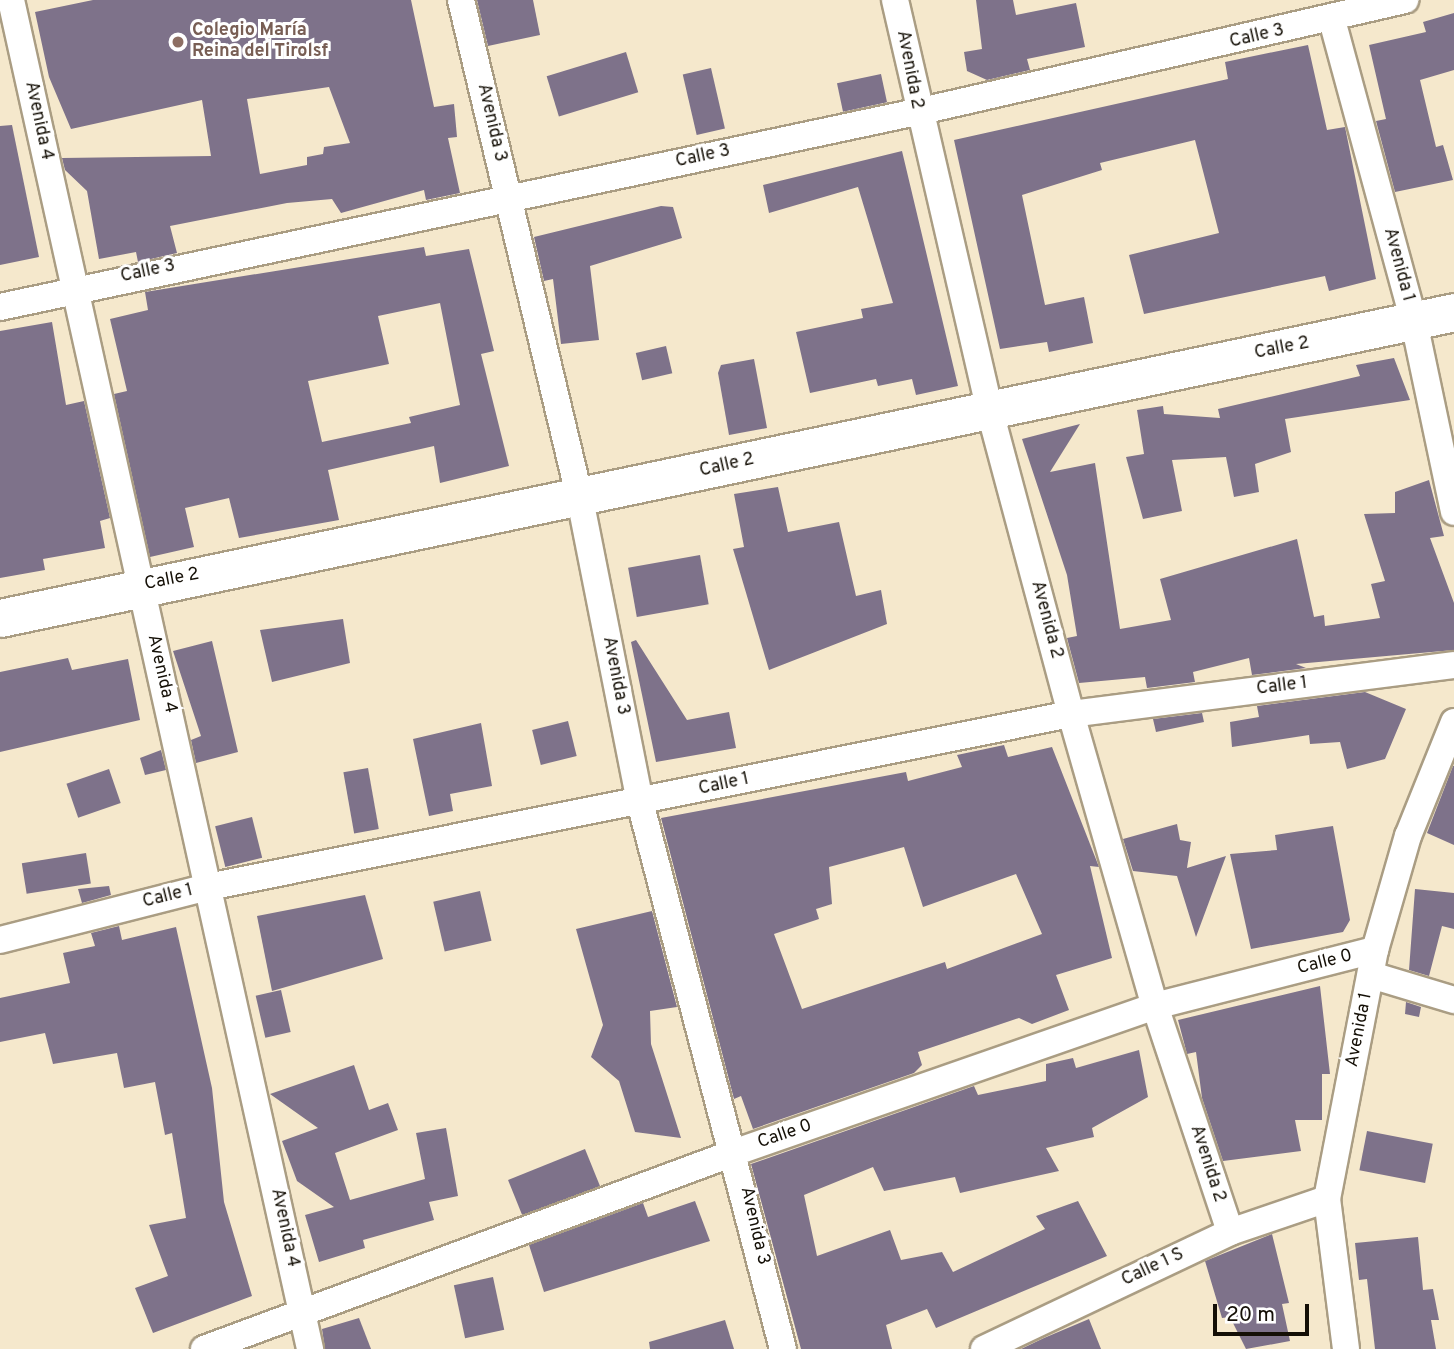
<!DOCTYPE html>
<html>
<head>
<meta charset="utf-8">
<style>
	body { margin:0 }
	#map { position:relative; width:1454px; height:1349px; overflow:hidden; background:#f5e8cc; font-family:Overpass,sans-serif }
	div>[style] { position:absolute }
	.building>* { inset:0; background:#7e728a; transform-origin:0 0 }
	.roads { filter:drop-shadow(2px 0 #aa9d83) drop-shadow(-2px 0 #aa9d83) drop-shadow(0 2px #aa9d83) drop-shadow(0 -2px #aa9d83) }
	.street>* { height:26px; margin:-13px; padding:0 13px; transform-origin:13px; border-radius:13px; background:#fff }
	.secondary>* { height:37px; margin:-18.5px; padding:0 18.5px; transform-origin:18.5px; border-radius:18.5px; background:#fff }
	.dots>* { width:19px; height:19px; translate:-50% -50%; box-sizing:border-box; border:4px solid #fff; border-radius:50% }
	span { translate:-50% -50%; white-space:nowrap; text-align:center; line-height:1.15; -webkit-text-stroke:6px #fff; paint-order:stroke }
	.education-label { font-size:18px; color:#785e54; font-weight:700 }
	.left { translate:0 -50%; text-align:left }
	.street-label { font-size:18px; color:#140f06 }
	.scale { position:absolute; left:1213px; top:1304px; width:96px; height:32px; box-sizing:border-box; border:4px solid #140f06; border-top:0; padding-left:9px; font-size:21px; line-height:24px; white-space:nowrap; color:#140f06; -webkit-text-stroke:5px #fff; paint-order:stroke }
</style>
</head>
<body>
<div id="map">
	<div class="building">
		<div style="clip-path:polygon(evenodd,93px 0,411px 0,434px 107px,454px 104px,457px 137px,448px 138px,460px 193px,426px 200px,424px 190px,341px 213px,332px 199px,287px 203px,170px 226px,177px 253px,138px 262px,136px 252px,99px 259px,87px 191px,65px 170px,62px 158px,211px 156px,202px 100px,71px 129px,49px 77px,35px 12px,93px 0,329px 87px,350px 143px,324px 147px,323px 154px,307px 157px,307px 165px,260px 174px,247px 99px,329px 87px)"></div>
		<div style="clip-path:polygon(477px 0,533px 0,540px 35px,488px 46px)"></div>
		<div style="clip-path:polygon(976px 0,1013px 0,1016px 15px,1076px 3px,1085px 47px,1027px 59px,1030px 70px,987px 80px,967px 71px,964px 52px,982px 49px)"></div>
		<div style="clip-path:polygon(1454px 13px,1454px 70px,1420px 80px,1436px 147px,1443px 145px,1453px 180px,1395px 192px,1376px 121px,1386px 119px,1369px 45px,1426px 32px,1423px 22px)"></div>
		<div style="clip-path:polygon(1308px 45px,1327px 130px,1345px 127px,1376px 279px,1329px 291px,1325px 276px,1144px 314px,1129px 255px,1219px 233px,1195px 140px,1100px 163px,1102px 170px,1022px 195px,1045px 305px,1084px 297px,1093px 343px,1049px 352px,1047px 342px,1000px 349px,954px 140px,1228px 79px,1225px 62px)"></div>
		<div style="left:626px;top:52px;width:42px;height:83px;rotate:73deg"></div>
		<div style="left:711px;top:68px;width:62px;height:29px;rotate:77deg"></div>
		<div style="left:881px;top:74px;width:29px;height:45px;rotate:78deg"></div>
		<div style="clip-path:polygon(12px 125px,39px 257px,0 265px,0 126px)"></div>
		<div style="clip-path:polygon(902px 151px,958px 386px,916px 395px,912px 379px,878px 386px,876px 379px,810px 393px,796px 332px,863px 318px,861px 309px,893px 303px,858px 187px,769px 213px,763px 185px)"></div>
		<div style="clip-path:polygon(661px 206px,673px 207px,682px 238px,590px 266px,599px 340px,561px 344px,553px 279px,544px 281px,534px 237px)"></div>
		<div style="clip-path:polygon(evenodd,424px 247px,426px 256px,469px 249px,494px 351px,481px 354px,509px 466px,440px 483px,434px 446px,328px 470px,339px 520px,239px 538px,229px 498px,185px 508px,194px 547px,150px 557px,114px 394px,127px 391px,110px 319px,148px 310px,145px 292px,424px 247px,440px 303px,460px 405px,409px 417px,411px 423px,322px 442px,308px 381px,389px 364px,378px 316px,440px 303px)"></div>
		<div style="clip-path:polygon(52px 322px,66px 405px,84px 401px,110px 518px,100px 521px,105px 548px,43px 559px,45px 570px,0 578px,0 331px)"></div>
		<div style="left:666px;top:346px;width:28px;height:31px;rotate:77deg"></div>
		<div style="clip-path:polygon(1394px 358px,1410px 400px,1285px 419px,1291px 452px,1255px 464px,1259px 492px,1234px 497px,1226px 457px,1172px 460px,1182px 511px,1143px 519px,1126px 457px,1144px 454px,1137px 410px,1163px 406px,1164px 414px,1220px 418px,1218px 409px,1360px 376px,1356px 365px)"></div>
		<div style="clip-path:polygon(754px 359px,767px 428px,729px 435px,718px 373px,721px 365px)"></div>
		<div style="clip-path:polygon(1080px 424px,1050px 472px,1095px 463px,1120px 629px,1171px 620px,1160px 579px,1297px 539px,1314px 617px,1324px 615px,1325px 626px,1380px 618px,1371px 584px,1385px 581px,1364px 514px,1395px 513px,1395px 492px,1429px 480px,1444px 536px,1430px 538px,1454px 603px,1454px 650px,1296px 664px,1306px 668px,1252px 675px,1249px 658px,1193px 672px,1195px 682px,1147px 688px,1145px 677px,1079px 683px,1067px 638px,1077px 636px,1067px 575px,1022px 439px)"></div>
		<div style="clip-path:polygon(778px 487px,788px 532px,839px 522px,856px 596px,881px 590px,887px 624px,769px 670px,733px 549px,744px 547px,734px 494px)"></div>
		<div style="left:700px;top:555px;width:50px;height:73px;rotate:80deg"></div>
		<div style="clip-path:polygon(343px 619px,350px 663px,272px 682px,260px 630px)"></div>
		<div style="clip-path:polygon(636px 640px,687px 720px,729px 712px,736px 748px,656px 762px,631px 642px)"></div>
		<div style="clip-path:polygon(212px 641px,238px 752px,196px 763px,191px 740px,201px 736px,173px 651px)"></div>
		<div style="clip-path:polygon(68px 658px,72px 670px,128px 659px,140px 720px,0 752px,0 672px)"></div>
		<div style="clip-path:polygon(1365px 692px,1406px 709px,1385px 759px,1347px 769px,1340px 742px,1310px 744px,1309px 735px,1232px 747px,1230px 722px,1259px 717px,1257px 706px)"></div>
		<div style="clip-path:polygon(1202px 713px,1204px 722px,1156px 732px,1153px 719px)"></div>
		<div style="left:568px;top:721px;width:36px;height:37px;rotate:76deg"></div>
		<div style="clip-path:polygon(481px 723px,492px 786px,450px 794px,453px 811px,429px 816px,413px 739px)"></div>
		<div style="clip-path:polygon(evenodd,1004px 745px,1008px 757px,1052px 747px,1099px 867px,1090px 866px,1112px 958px,1056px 975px,1069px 1010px,1032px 1024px,1019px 1018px,918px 1052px,922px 1065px,914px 1073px,753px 1129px,741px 1096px,734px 1099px,661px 818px,906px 772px,908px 781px,962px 767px,957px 755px,1004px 745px,904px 847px,923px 907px,1016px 874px,1042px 934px,947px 969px,945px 962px,802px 1009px,774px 934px,819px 919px,816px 909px,832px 904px,829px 867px,904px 847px)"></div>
		<div style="clip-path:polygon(161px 750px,166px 770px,145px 775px,140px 758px)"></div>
		<div style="clip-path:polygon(1453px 766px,1454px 766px,1454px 845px,1427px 833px)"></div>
		<div style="left:368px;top:768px;width:62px;height:25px;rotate:80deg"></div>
		<div style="left:109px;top:769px;width:36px;height:45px;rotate:71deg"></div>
		<div style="left:252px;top:817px;width:42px;height:38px;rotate:76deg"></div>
		<div style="clip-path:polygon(1177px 824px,1180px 840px,1191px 842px,1187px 868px,1226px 856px,1196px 937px,1177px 876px,1133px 871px,1123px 839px)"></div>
		<div style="clip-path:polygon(1333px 826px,1350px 920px,1343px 932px,1251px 949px,1230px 854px,1277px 850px,1275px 835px)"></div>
		<div style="left:86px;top:853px;width:31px;height:65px;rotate:81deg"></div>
		<div style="clip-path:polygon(109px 886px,111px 895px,82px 903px,78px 889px)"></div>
		<div style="clip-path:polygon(1415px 889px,1454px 893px,1454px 929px,1442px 926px,1429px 976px,1409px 970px)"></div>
		<div style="left:480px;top:891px;width:51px;height:48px;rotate:77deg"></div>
		<div style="clip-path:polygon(365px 895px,383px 959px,272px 991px,257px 916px)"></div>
		<div style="clip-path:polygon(652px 911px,677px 1007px,650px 1011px,651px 1044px,681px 1138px,635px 1132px,619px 1081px,591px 1057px,603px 1025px,576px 929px)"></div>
		<div style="clip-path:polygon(119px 926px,122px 940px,176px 927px,212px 1088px,224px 1202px,252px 1296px,153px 1333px,135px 1288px,168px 1276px,149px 1225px,186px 1218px,172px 1133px,165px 1135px,155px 1082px,124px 1088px,117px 1053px,53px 1064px,45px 1033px,0 1042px,0 998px,70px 983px,63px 953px,95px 946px,91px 933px)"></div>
		<div style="clip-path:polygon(1320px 986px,1330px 1074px,1322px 1074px,1322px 1120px,1295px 1120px,1301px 1151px,1223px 1161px,1202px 1098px,1196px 1052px,1187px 1054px,1178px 1020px)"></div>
		<div style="left:281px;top:990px;width:43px;height:26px;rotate:77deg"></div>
		<div style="clip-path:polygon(1406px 1002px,1421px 1007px,1419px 1017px,1405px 1014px)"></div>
		<div style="clip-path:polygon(1139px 1050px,1148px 1097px,1092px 1128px,1094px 1137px,1046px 1148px,1059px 1171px,960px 1193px,955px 1177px,884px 1191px,873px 1167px,804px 1195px,817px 1256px,890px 1230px,901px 1260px,942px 1252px,953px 1272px,1045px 1229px,1036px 1216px,1078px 1201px,1107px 1256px,936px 1328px,927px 1309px,886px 1325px,892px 1349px,801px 1349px,751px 1164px,974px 1086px,978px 1095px,1046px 1081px,1046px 1064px,1073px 1058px,1076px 1068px)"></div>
		<div style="clip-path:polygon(354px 1065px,369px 1110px,388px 1103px,398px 1130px,335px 1153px,350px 1200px,425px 1179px,416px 1133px,446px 1128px,458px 1196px,429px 1202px,434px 1220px,363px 1240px,365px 1248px,319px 1262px,305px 1215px,334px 1207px,297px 1181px,282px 1141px,318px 1128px,270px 1094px)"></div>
		<div style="left:1367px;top:1131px;width:67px;height:40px;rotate:11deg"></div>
		<div style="left:585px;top:1149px;width:40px;height:83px;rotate:68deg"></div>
		<div style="clip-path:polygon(695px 1201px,710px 1241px,544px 1292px,529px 1245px,643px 1203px,648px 1217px)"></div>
		<div style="clip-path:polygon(1272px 1234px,1289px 1303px,1282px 1304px,1290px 1341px,1246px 1349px,1230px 1317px,1222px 1318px,1205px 1261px)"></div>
		<div style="clip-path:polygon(1418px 1237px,1423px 1290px,1433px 1289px,1439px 1320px,1431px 1320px,1436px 1349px,1375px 1349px,1367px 1279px,1359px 1280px,1355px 1243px)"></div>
		<div style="left:493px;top:1277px;width:54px;height:40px;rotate:78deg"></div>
		<div style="clip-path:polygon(359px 1318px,371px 1349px,325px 1349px,322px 1329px)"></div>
		<div style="clip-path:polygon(1089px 1319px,1101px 1349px,1021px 1349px,1044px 1338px)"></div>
		<div style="clip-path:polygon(725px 1320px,734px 1349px,650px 1349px,649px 1342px)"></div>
	</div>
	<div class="roads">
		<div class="street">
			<div style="left:11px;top:0;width:1382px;rotate:77.5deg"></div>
			<div style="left:461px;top:0;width:513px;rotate:76.59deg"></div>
			<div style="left:580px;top:499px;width:309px;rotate:78.8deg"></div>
			<div style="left:640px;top:802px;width:565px;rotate:75.35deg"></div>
			<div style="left:895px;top:0;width:419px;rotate:77deg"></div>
			<div style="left:989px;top:408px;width:317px;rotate:75deg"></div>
			<div style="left:1071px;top:714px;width:304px;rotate:74deg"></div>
			<div style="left:1155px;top:1006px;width:238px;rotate:71.6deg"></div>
			<div style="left:1332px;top:20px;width:313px;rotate:74.8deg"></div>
			<div style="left:1414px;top:322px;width:194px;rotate:78.1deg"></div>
			<div style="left:0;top:307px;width:938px;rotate:-12.01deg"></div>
			<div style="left:917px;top:112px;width:501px;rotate:-12.93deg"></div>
			<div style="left:0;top:940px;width:215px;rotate:-14.3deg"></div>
			<div style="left:208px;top:887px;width:880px;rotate:-11.34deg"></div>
			<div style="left:1071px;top:714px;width:386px;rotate:-7.3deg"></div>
			<div style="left:1371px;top:975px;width:87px;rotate:16.8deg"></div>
			<div style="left:204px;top:1349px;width:567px;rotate:-20.32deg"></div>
			<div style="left:736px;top:1152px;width:444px;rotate:-19.2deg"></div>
			<div style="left:1155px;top:1006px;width:227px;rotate:-14.3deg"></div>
			<div style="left:984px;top:1349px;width:272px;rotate:-25.4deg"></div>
			<div style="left:1230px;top:1232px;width:102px;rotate:-18.8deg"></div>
			<div style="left:1346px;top:1349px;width:151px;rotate:-97.2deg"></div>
			<div style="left:1327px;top:1199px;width:254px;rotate:-79.1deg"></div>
			<div style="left:1375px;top:950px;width:119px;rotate:-73.9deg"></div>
			<div style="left:1408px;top:836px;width:123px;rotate:-68deg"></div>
		</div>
		<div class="secondary">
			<div style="left:0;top:618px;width:1486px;rotate:-11.88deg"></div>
		</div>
	</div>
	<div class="dots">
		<div style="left:178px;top:42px;background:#8d6e63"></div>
	</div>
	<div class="education-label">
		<span class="left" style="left:192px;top:42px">Colegio María<br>Reina del Tirolsf</span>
	</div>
	<div class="street-label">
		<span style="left:1257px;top:37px;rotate:-13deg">Calle 3</span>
		<span style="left:909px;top:70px;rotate:79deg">Avenida 2</span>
		<span style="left:38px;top:121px;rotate:78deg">Avenida 4</span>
		<span style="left:491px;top:123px;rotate:77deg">Avenida 3</span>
		<span style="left:703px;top:157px;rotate:-12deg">Calle 3</span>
		<span style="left:1398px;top:265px;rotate:75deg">Avenida 1</span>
		<span style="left:148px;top:272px;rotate:-12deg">Calle 3</span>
		<span style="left:1282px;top:349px;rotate:-11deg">Calle 2</span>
		<span style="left:727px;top:466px;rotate:-13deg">Calle 2</span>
		<span style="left:172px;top:580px;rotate:-11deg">Calle 2</span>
		<span style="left:1046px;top:620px;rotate:75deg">Avenida 2</span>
		<span style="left:161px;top:674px;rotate:77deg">Avenida 4</span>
		<span style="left:615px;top:676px;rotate:79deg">Avenida 3</span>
		<span style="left:1282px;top:687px;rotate:-7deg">Calle 1</span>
		<span style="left:724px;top:785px;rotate:-12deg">Calle 1</span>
		<span style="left:168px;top:897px;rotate:-14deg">Calle 1</span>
		<span style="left:1325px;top:963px;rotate:-14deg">Calle 0</span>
		<span style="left:1360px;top:1030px;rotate:-79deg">Avenida 1</span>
		<span style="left:785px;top:1135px;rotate:-19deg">Calle 0</span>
		<span style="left:1207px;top:1164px;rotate:72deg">Avenida 2</span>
		<span style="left:754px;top:1226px;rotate:77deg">Avenida 3</span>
		<span style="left:284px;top:1228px;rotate:78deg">Avenida 4</span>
		<span style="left:1153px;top:1268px;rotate:-25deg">Calle 1 S</span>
	</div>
	<div class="scale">20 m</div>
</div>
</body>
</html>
